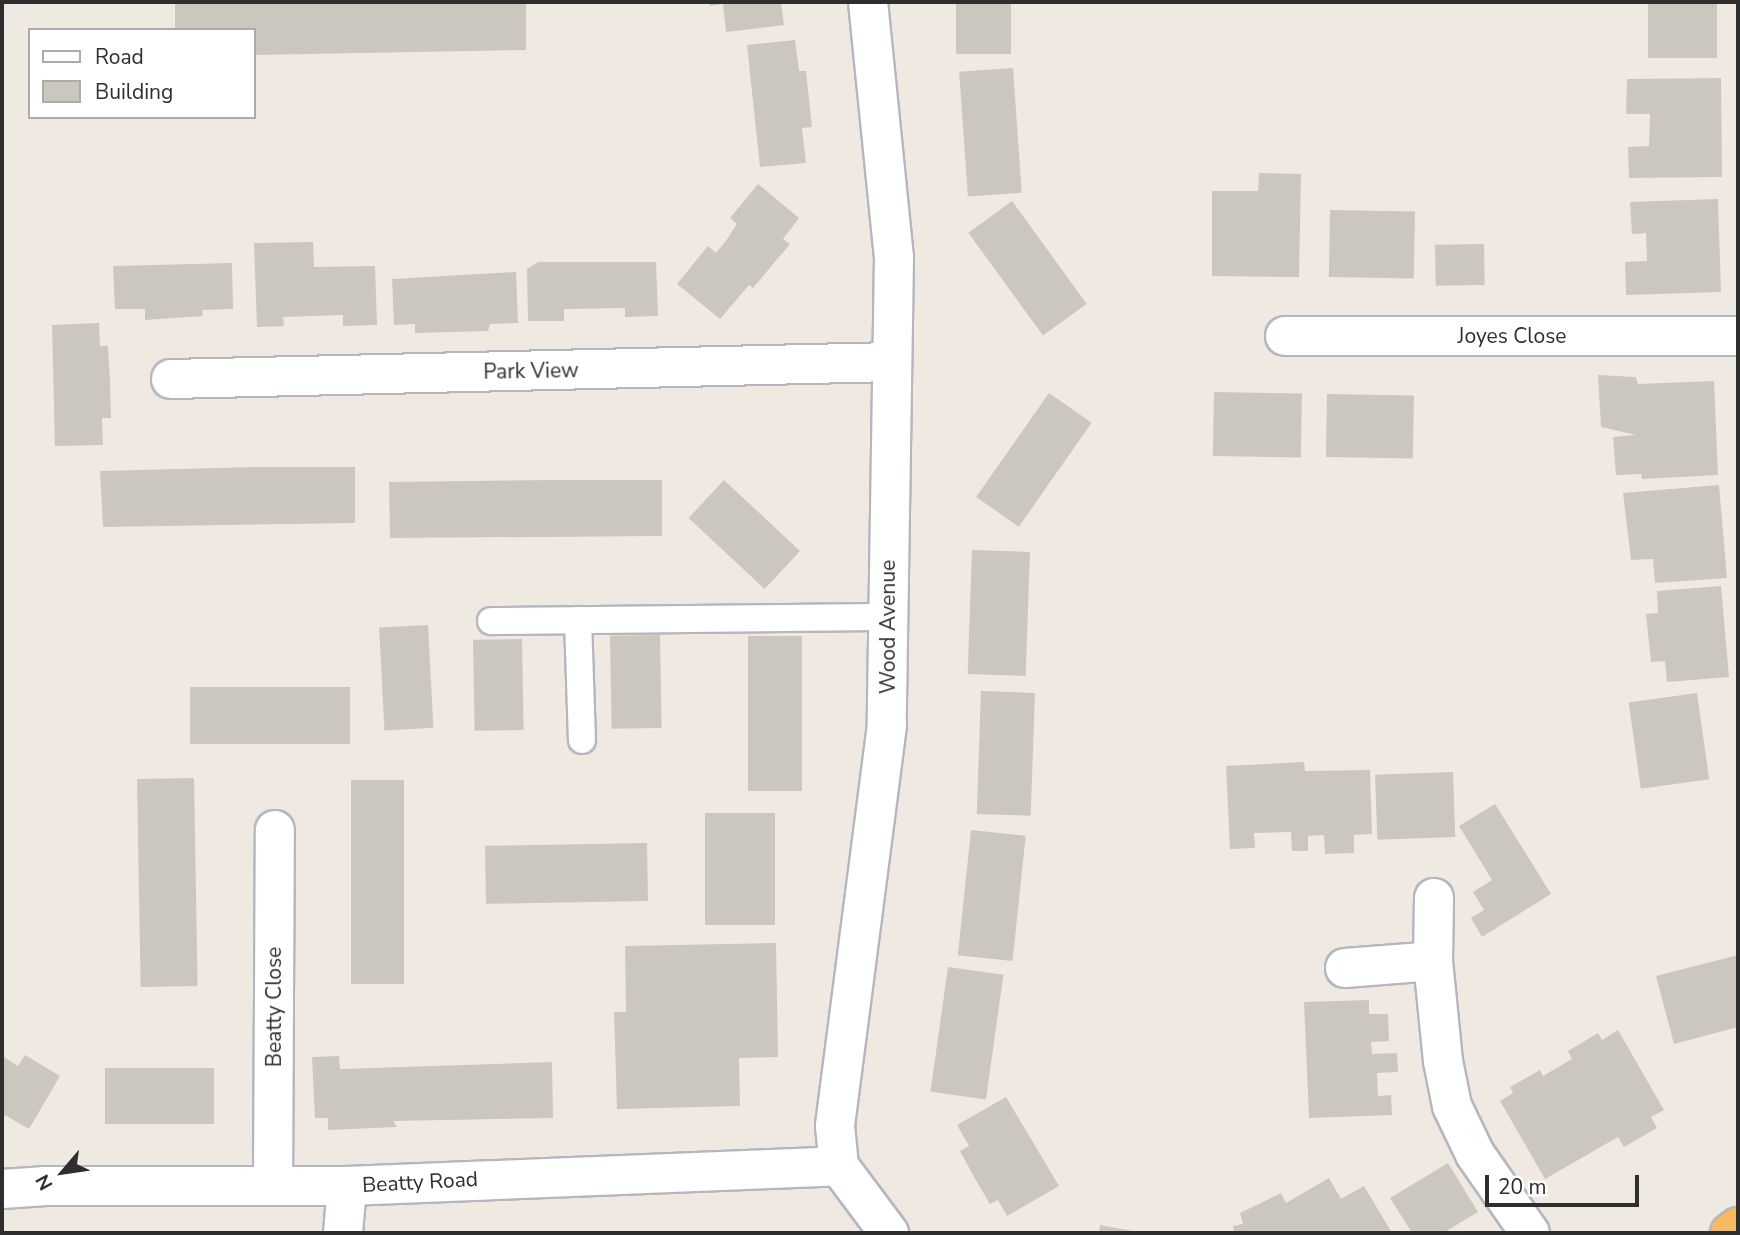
<!DOCTYPE html>
<html>
<head>
<meta charset="utf-8">
<style>
	body { margin:0 }
	#map { position:relative; width:1740px; height:1235px; overflow:hidden; background:#efe9e1; font-family:"Nunito Sans",sans-serif }
	div>[style] { position:absolute }
	.building>* { inset:0; background:#cbc7bf; transform-origin:0 0 }
	.roads { filter:drop-shadow(2px 0 #b4b7c1) drop-shadow(-2px 0 #b4b7c1) drop-shadow(0 2px #b4b7c1) drop-shadow(0 -2px #b4b7c1) }
	.service>* { height:26px; margin:-13px; padding:0 13px; transform-origin:13px; border-radius:13px; background:#fff }
	.minor>* { height:38px; margin:-19px; padding:0 19px; transform-origin:19px; border-radius:19px; background:#fff }
	.trunk>* { height:38px; margin:-19px; padding:0 19px; transform-origin:19px; border-radius:19px; background:#f8ba60 }
	span { translate:-50% -50%; white-space:nowrap; text-align:center; line-height:1.15; -webkit-text-stroke:7px #fff; paint-order:stroke }
	.street-label { font-size:21px; color:#2e2e2e }
	.frame { position:absolute; inset:0; border:4px solid #2e2e2e; pointer-events:none }
	.legend { position:absolute; left:28px; top:28px; width:228px; height:91px; box-sizing:border-box; background:#fff; border:2px solid #ababab; margin:0; padding:9px 12px; list-style:none; font-size:21px; color:#2e2e2e }
	.legend li { display:flex; align-items:center; gap:14px; height:35px }
	.legend b { width:35px; border:2px solid #ababab }
	.north { position:absolute; left:28px; top:1137px; width:70px; height:70px; -webkit-text-stroke:5px #fff; paint-order:stroke; rotate:241deg; font-size:19px; font-weight:700; line-height:28px; text-align:center; color:#2e2e2e }
	.north::after { content:''; display:block; margin:auto; width:24px; height:32px; background:#2e2e2e; clip-path:polygon(50% 0,100% 100%,50% 72%,0 100%) }
	.scale { position:absolute; left:1485px; top:1175px; width:154px; height:32px; box-sizing:border-box; border:4px solid #2e2e2e; border-top:0; padding-left:9px; font-size:21px; line-height:24px; white-space:nowrap; color:#2e2e2e; -webkit-text-stroke:5px #fff; paint-order:stroke }
</style>
</head>
<body>
<div id="map">
	<div class="building">
		<div style="clip-path:polygon(175px 2px,526px 2px,526px 50px,254px 55px,254px 30px,175px 30px)"></div>
		<div style="clip-path:polygon(709px 2px,781px 2px,784px 25px,726px 32px,723px 4px,710px 6px)"></div>
		<div style="left:956px;top:2px;width:55px;height:52px"></div>
		<div style="left:1648px;top:2px;width:69px;height:56px"></div>
		<div style="clip-path:polygon(795px 40px,799px 71px,806px 71px,812px 127px,802px 128px,806px 163px,760px 167px,747px 45px)"></div>
		<div style="left:1013px;top:68px;width:125px;height:54px;rotate:86deg"></div>
		<div style="clip-path:polygon(1721px 78px,1722px 177px,1629px 178px,1628px 147px,1649px 146px,1650px 114px,1626px 114px,1627px 79px)"></div>
		<div style="clip-path:polygon(1259px 173px,1301px 174px,1299px 277px,1212px 276px,1212px 191px,1258px 191px)"></div>
		<div style="clip-path:polygon(758px 184px,799px 218px,783px 239px,790px 244px,753px 288px,749px 285px,720px 319px,677px 284px,708px 246px,716px 253px,725px 242px,737px 224px,730px 218px)"></div>
		<div style="clip-path:polygon(1718px 199px,1721px 292px,1626px 295px,1625px 262px,1647px 261px,1646px 233px,1632px 234px,1630px 202px)"></div>
		<div style="left:1012px;top:201px;width:127px;height:54px;rotate:54deg"></div>
		<div style="left:1330px;top:210px;width:85px;height:67px;rotate:1deg"></div>
		<div style="clip-path:polygon(313px 242px,314px 267px,375px 266px,377px 325px,343px 326px,343px 315px,283px 317px,284px 326px,257px 327px,254px 243px)"></div>
		<div style="left:1484px;top:244px;width:41px;height:49px;rotate:89deg"></div>
		<div style="clip-path:polygon(538px 262px,656px 262px,658px 316px,625px 317px,625px 308px,564px 309px,564px 321px,528px 321px,527px 269px)"></div>
		<div style="clip-path:polygon(232px 263px,233px 309px,202px 310px,203px 316px,145px 320px,145px 309px,115px 309px,113px 266px)"></div>
		<div style="clip-path:polygon(516px 272px,518px 323px,490px 324px,488px 331px,415px 333px,415px 324px,394px 325px,392px 279px)"></div>
		<div style="clip-path:polygon(99px 323px,100px 346px,108px 346px,110px 382px,111px 418px,102px 418px,103px 445px,55px 446px,52px 325px)"></div>
		<div style="clip-path:polygon(1598px 375px,1636px 377px,1638px 384px,1714px 381px,1718px 475px,1642px 479px,1641px 474px,1616px 475px,1613px 437px,1636px 435px,1601px 427px)"></div>
		<div style="left:1214px;top:392px;width:88px;height:64px;rotate:1deg"></div>
		<div style="left:1049px;top:393px;width:52px;height:127px;rotate:35deg"></div>
		<div style="left:1327px;top:394px;width:87px;height:63px;rotate:1deg"></div>
		<div style="clip-path:polygon(258px 467px,355px 467px,355px 523px,103px 527px,100px 471px)"></div>
		<div style="clip-path:polygon(555px 480px,662px 480px,662px 536px,390px 538px,389px 482px)"></div>
		<div style="left:724px;top:480px;width:104px;height:52px;rotate:43deg"></div>
		<div style="clip-path:polygon(1719px 485px,1727px 578px,1655px 583px,1653px 559px,1631px 560px,1623px 493px)"></div>
		<div style="left:972px;top:550px;width:58px;height:124px;rotate:2deg"></div>
		<div style="clip-path:polygon(1721px 586px,1729px 677px,1667px 682px,1665px 661px,1651px 662px,1646px 614px,1658px 613px,1657px 591px)"></div>
		<div style="left:428px;top:625px;width:103px;height:49px;rotate:87deg"></div>
		<div style="left:660px;top:635px;width:93px;height:50px;rotate:89deg"></div>
		<div style="left:748px;top:636px;width:54px;height:155px"></div>
		<div style="left:522px;top:639px;width:91px;height:49px;rotate:89deg"></div>
		<div style="left:350px;top:687px;width:57px;height:160px;rotate:90deg"></div>
		<div style="left:981px;top:691px;width:54px;height:123px;rotate:2deg"></div>
		<div style="left:1697px;top:693px;width:87px;height:69px;rotate:82deg"></div>
		<div style="clip-path:polygon(1304px 762px,1305px 771px,1370px 770px,1372px 834px,1354px 835px,1354px 853px,1325px 854px,1324px 835px,1308px 836px,1308px 851px,1292px 851px,1291px 832px,1254px 833px,1255px 848px,1230px 849px,1226px 766px)"></div>
		<div style="left:1453px;top:772px;width:65px;height:78px;rotate:88deg"></div>
		<div style="left:194px;top:778px;width:208px;height:57px;rotate:89deg"></div>
		<div style="left:351px;top:780px;width:53px;height:204px"></div>
		<div style="clip-path:polygon(1495px 804px,1551px 894px,1482px 937px,1471px 918px,1484px 910px,1473px 892px,1492px 880px,1459px 826px)"></div>
		<div style="left:705px;top:813px;width:70px;height:112px"></div>
		<div style="left:971px;top:830px;width:55px;height:126px;rotate:6deg"></div>
		<div style="left:647px;top:843px;width:58px;height:162px;rotate:89deg"></div>
		<div style="clip-path:polygon(776px 943px,778px 1057px,739px 1058px,740px 1106px,617px 1109px,614px 1012px,626px 1012px,625px 946px)"></div>
		<div style="clip-path:polygon(1738px 955px,1738px 1027px,1674px 1044px,1656px 976px)"></div>
		<div style="left:948px;top:967px;width:56px;height:126px;rotate:8deg"></div>
		<div style="clip-path:polygon(1369px 1000px,1369px 1014px,1388px 1014px,1389px 1041px,1371px 1042px,1372px 1054px,1397px 1053px,1398px 1072px,1377px 1073px,1378px 1096px,1391px 1095px,1392px 1115px,1309px 1118px,1304px 1002px)"></div>
		<div style="clip-path:polygon(1618px 1030px,1664px 1110px,1651px 1117px,1657px 1128px,1624px 1147px,1618px 1137px,1545px 1179px,1500px 1101px,1513px 1093px,1510px 1087px,1540px 1070px,1543px 1076px,1572px 1059px,1568px 1051px,1598px 1033px,1602px 1040px)"></div>
		<div style="clip-path:polygon(25px 1055px,60px 1076px,29px 1129px,5px 1115px,2px 1120px,2px 1056px,18px 1066px)"></div>
		<div style="clip-path:polygon(339px 1056px,340px 1069px,552px 1062px,553px 1118px,393px 1121px,397px 1127px,328px 1130px,328px 1118px,315px 1118px,312px 1057px)"></div>
		<div style="left:105px;top:1068px;width:109px;height:56px"></div>
		<div style="clip-path:polygon(1006px 1097px,1059px 1186px,1007px 1216px,998px 1200px,990px 1204px,974px 1177px,960px 1151px,969px 1146px,957px 1125px)"></div>
		<div style="clip-path:polygon(1448px 1163px,1478px 1212px,1443px 1233px,1412px 1233px,1390px 1198px)"></div>
		<div style="clip-path:polygon(1329px 1178px,1341px 1199px,1364px 1186px,1392px 1233px,1234px 1233px,1233px 1226px,1243px 1224px,1240px 1213px,1281px 1193px,1286px 1203px)"></div>
		<div style="clip-path:polygon(1100px 1225px,1138px 1232px,1138px 1233px,1099px 1233px)"></div>
	</div>
	<div class="roads">
		<div class="service">
			<div style="left:578px;top:620px;width:120px;rotate:88.1deg"></div>
			<div style="left:491px;top:621px;width:397px;rotate:-0.6deg"></div>
		</div>
		<div class="minor">
			<div style="left:868px;top:2px;width:256px;rotate:84.2deg"></div>
			<div style="left:894px;top:257px;width:468px;rotate:90.9deg"></div>
			<div style="left:887px;top:725px;width:404px;rotate:97.4deg"></div>
			<div style="left:835px;top:1126px;width:40px;rotate:84.3deg"></div>
			<div style="left:839px;top:1166px;width:84px;rotate:53.3deg"></div>
			<div style="left:1285px;top:336px;width:453px"></div>
			<div style="left:171px;top:379px;width:720px;rotate:-1.35deg"></div>
			<div style="left:1433px;top:961px;width:100px;rotate:84.3deg"></div>
			<div style="left:1443px;top:1061px;width:46px;rotate:78.7deg"></div>
			<div style="left:1452px;top:1106px;width:53px;rotate:64.4deg"></div>
			<div style="left:1475px;top:1154px;width:96px;rotate:55.2deg"></div>
			<div style="left:1345px;top:968px;width:88px;rotate:-4.5deg"></div>
			<div style="left:1433px;top:961px;width:63px;rotate:-89.1deg"></div>
			<div style="left:273px;top:1185px;width:355px;rotate:-89.7deg"></div>
			<div style="left:2px;top:1189px;width:44px;rotate:-3.9deg"></div>
			<div style="left:46px;top:1186px;width:301px"></div>
			<div style="left:347px;top:1186px;width:492px;rotate:-2.3deg"></div>
			<div style="left:343px;top:1233px;width:47px;rotate:-85.1deg"></div>
		</div>
		<div class="trunk">
			<div style="left:1730px;top:1233px;width:10px;rotate:-37deg"></div>
		</div>
	</div>
	<div class="street-label">
		<span style="left:1512px;top:336px">Joyes Close</span>
		<span style="left:531px;top:371px;rotate:-1deg">Park View</span>
		<span style="left:888px;top:627px;rotate:-90deg">Wood Avenue</span>
		<span style="left:274px;top:1007px;rotate:-90deg">Beatty Close</span>
		<span style="left:420px;top:1182px;rotate:-3deg">Beatty Road</span>
	</div>
	<div class="frame"></div>
	<ul class="legend">
	<li><b style="height:9px;background:#fff"></b>Road</li>
	<li><b style="height:19px;background:#cbc7bf"></b>Building</li>
	</ul>
	<div class="north">N</div>
	<div class="scale">20 m</div>
</div>
</body>
</html>
